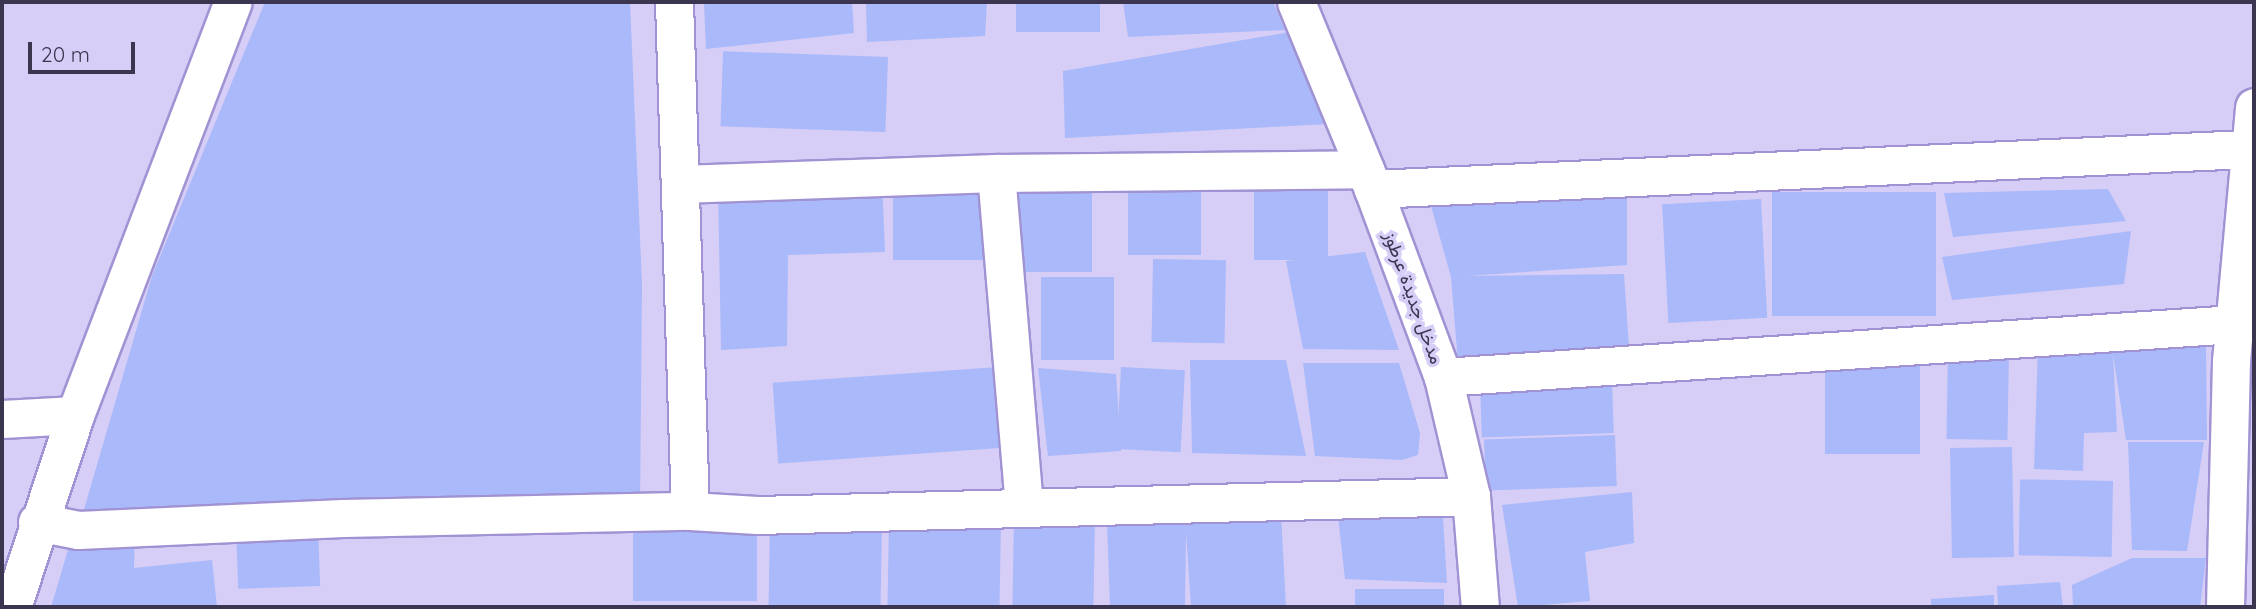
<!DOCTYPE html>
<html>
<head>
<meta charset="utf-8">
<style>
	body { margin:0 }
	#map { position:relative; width:2256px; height:609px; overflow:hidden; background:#d6cef7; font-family:Quicksand,Vazirmatn,sans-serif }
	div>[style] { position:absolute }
	.building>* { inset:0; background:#aab9f9; transform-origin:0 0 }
	.roads { filter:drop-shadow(2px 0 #a193d3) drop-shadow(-2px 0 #a193d3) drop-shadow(0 2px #a193d3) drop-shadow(0 -2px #a193d3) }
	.minor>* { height:37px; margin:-18.5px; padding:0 18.5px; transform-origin:18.5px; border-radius:18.5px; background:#fff }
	span { translate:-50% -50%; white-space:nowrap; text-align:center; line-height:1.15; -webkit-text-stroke:7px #d6cef7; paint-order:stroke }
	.street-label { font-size:18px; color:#3b3550 }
	.frame { position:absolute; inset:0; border:4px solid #3b3550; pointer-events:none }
	.scale { position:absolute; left:28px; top:42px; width:107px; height:32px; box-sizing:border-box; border:4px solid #3b3550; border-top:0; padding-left:9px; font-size:21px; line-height:24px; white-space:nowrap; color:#3b3550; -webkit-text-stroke:5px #d6cef7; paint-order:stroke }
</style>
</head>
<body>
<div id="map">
	<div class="building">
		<div style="clip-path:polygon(265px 2px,630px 2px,642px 285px,640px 509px,78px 530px,152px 276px)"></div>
		<div style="clip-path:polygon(704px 2px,852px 2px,854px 33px,706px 49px)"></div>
		<div style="clip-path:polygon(866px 2px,987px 2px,985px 36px,867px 42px)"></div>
		<div style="left:1016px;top:2px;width:84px;height:30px"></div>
		<div style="clip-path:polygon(1123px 2px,1273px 2px,1285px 30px,1128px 37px)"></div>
		<div style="clip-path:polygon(1290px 32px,1328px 124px,1065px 138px,1063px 71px)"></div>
		<div style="left:888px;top:57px;width:75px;height:165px;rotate:92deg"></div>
		<div style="left:1128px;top:173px;width:73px;height:82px"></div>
		<div style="left:1254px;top:177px;width:74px;height:83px"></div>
		<div style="clip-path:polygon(882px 179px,885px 252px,788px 255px,787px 346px,721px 350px,718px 186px)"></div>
		<div style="left:893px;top:184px;width:92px;height:76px"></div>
		<div style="clip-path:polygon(2108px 189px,2126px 221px,1953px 237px,1944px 193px)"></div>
		<div style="left:1019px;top:190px;width:73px;height:82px"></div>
		<div style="left:1936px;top:192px;width:124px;height:164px;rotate:90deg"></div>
		<div style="clip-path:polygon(1627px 198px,1627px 265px,1466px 276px,1624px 274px,1629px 347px,1458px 363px,1451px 277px,1431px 206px)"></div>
		<div style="left:1761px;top:199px;width:119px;height:99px;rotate:87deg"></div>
		<div style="clip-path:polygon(2131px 231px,2124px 284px,1952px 300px,1942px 257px)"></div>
		<div style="clip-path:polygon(1365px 252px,1399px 350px,1303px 349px,1286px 261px)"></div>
		<div style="left:1153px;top:259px;width:73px;height:83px;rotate:1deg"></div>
		<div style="left:1041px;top:277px;width:73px;height:83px"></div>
		<div style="clip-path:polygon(2038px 346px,2206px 347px,2207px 440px,2126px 440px,2113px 354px,2117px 432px,2084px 433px,2083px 471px,2034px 469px)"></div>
		<div style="left:1948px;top:351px;width:61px;height:88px;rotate:1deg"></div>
		<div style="clip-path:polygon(1190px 360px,1286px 360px,1306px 456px,1192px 453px)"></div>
		<div style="left:1825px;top:361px;width:95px;height:93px"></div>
		<div style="clip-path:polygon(1303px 363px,1399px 363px,1420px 433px,1418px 455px,1402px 460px,1315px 456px)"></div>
		<div style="left:1013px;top:366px;width:81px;height:241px;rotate:86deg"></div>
		<div style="left:1121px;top:367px;width:64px;height:82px;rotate:3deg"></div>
		<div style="clip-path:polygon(1038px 368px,1116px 374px,1121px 451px,1048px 456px)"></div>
		<div style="left:1612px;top:382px;width:51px;height:132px;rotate:88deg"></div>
		<div style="left:1615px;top:435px;width:51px;height:131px;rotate:88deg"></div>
		<div style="clip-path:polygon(2128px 442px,2204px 442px,2187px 551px,2132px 550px)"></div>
		<div style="left:2012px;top:447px;width:110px;height:62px;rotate:89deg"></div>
		<div style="left:2113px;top:481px;width:76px;height:93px;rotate:91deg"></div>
		<div style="clip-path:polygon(1632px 492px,1634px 543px,1585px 552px,1590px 601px,1518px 607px,1502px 505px)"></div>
		<div style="clip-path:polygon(1442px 501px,1447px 583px,1345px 579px,1337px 508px)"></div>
		<div style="clip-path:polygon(1281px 514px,1286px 607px,1191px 607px,1186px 531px,1185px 607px,1110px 607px,1107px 522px,1186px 525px,1185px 521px)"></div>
		<div style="left:757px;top:515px;width:86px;height:124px;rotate:90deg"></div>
		<div style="left:1014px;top:515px;width:81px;height:92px;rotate:1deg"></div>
		<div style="left:889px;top:520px;width:112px;height:87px;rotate:1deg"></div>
		<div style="left:770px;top:522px;width:112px;height:85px;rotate:1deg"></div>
		<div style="left:318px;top:525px;width:61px;height:82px;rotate:88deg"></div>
		<div style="clip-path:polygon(135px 529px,134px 568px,212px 560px,217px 607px,51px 607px,73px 533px)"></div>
		<div style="clip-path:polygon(2132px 558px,2206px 558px,2200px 607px,2073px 607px,2072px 585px)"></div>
		<div style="clip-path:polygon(2060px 582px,2063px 607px,1998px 607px,1997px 586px)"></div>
		<div style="left:1355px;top:589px;width:89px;height:18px"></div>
		<div style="clip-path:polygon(1994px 595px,1994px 607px,1931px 607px,1931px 599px)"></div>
	</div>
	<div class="roads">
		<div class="minor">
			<div style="left:674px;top:2px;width:509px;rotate:88.2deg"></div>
			<div style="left:1296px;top:2px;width:202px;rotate:67.6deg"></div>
			<div style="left:1373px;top:189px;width:201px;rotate:69.6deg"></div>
			<div style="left:1443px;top:377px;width:122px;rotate:76.8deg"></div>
			<div style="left:1471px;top:496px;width:111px;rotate:85.4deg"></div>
			<div style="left:996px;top:173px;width:336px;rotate:85.2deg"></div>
			<div style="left:680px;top:184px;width:316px;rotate:-2deg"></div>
			<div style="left:996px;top:173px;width:369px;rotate:-0.6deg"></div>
			<div style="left:1373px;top:189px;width:876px;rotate:-2.62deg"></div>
			<div style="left:1443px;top:377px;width:793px;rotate:-3.83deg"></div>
			<div style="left:2px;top:419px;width:73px;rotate:-3.1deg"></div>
			<div style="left:37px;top:522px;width:42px;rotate:11deg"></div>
			<div style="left:78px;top:530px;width:265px;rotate:-2.6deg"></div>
			<div style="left:343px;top:518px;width:347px;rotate:-1.2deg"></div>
			<div style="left:690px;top:511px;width:67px;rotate:3.4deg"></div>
			<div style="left:757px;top:515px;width:714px;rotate:-1.52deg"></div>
			<div style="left:12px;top:607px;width:202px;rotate:-71.8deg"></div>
			<div style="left:75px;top:415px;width:442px;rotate:-69.1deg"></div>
			<div style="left:2225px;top:607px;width:246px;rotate:-88.6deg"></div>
			<div style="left:2231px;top:361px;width:255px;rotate:-84.8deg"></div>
		</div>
	</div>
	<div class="street-label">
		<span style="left:1413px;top:298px;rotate:70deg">مدخل جديدة عرطوز</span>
	</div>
	<div class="frame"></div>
	<div class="scale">20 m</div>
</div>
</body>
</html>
